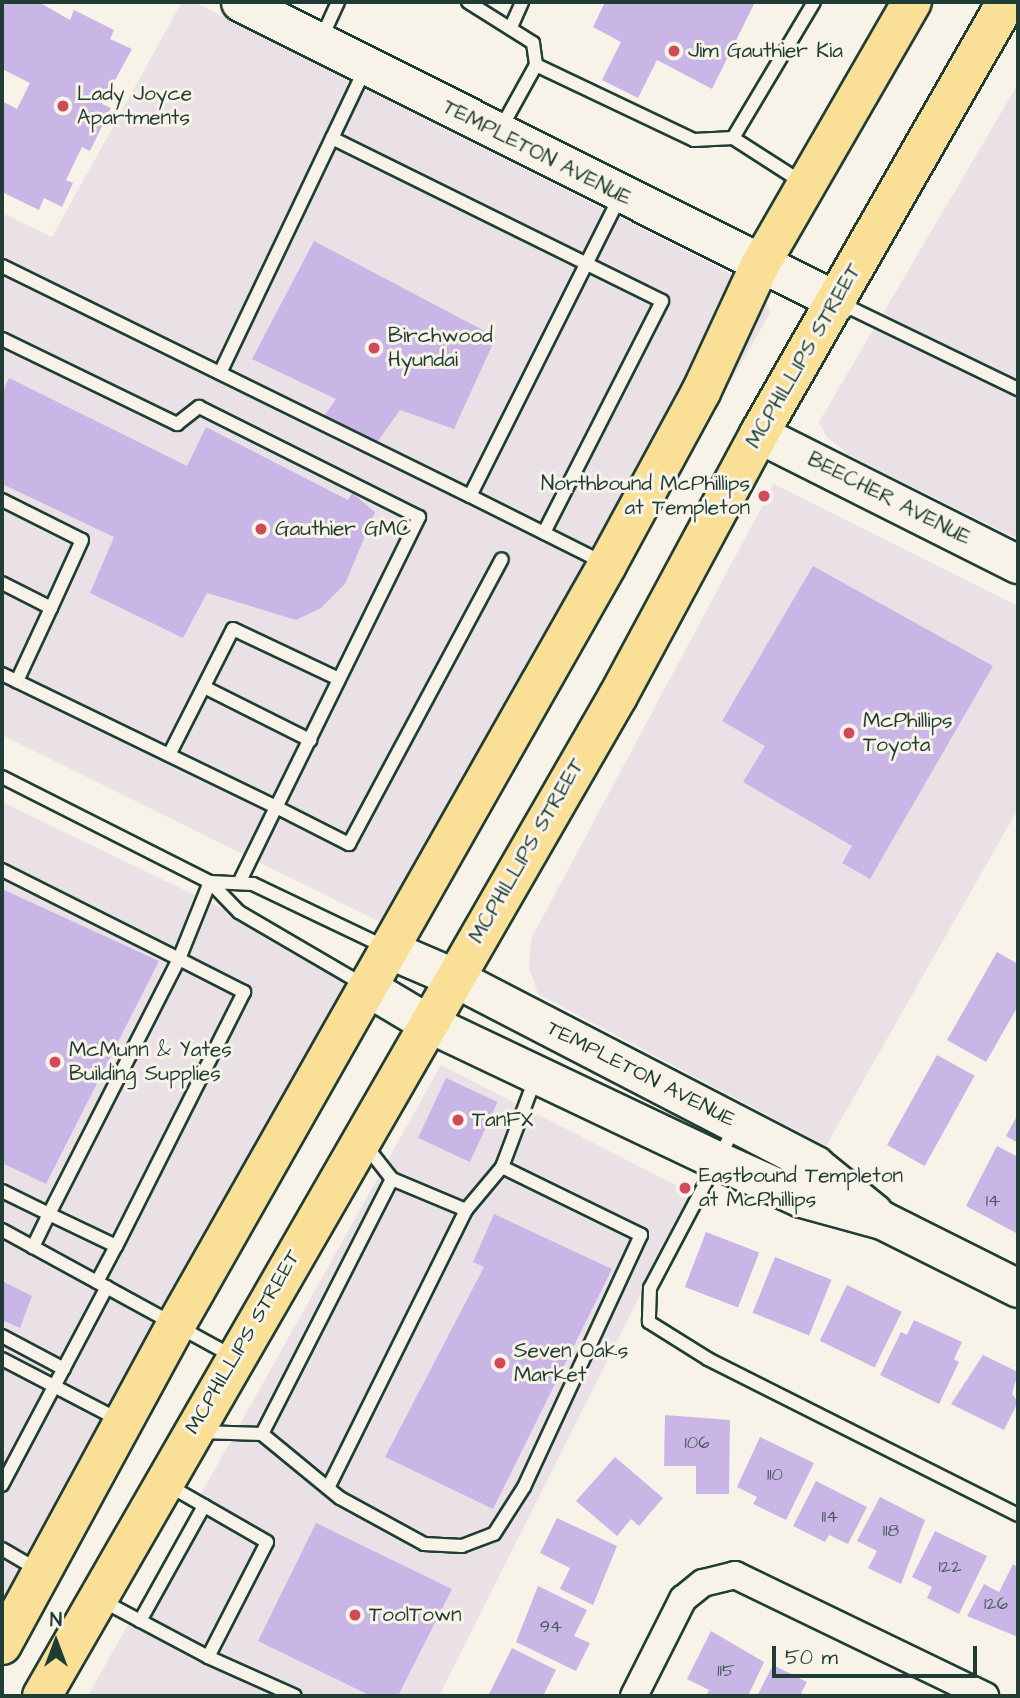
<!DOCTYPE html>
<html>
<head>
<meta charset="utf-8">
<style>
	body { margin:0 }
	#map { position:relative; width:1020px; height:1698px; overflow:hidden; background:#f7f3e8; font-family:"Architects Daughter",sans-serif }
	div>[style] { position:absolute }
	.built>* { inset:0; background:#eae1e7 }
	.building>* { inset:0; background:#cab6e6; transform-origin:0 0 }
	.roads { filter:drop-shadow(2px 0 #1f3d34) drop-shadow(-2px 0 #1f3d34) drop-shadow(0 2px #1f3d34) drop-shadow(0 -2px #1f3d34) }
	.lane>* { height:12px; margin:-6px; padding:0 6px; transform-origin:6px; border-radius:6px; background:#f7f3e8 }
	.street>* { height:26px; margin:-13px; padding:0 13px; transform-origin:13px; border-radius:13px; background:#f7f3e8 }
	.secondary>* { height:37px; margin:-18.5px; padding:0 18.5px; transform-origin:18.5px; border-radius:18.5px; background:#f7f3e8 }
	.primary>* { height:38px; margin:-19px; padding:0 19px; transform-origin:19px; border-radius:19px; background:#fadf96 }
	.dots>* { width:19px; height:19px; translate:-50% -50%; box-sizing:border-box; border:4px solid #f7f3e8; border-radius:50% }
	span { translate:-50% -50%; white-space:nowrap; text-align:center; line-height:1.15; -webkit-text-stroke:6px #f7f3e8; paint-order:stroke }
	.number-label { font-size:18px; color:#4a5b60 }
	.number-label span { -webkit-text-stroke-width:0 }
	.poi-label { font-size:21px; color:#1f3d34 }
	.left { translate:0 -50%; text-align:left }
	.right { translate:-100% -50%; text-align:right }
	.street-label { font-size:21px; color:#1f3d34 }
	.frame { position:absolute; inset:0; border:4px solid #1f3d34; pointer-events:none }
	.north { position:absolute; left:21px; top:1607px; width:70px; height:70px; -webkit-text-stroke:5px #f7f3e8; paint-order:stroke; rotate:0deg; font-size:19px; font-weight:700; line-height:28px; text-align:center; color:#1f3d34 }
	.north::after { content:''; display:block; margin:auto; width:24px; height:32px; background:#1f3d34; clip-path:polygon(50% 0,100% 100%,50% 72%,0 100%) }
	.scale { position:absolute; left:772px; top:1646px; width:205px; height:32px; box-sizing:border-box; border:4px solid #1f3d34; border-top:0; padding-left:9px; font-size:21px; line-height:24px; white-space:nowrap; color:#1f3d34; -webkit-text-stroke:5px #f7f3e8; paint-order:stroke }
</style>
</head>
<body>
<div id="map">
	<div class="built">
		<div style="clip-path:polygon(182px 2px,194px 2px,744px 280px,764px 293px,770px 313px,430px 909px,386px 925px,2px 735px,2px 213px,52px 237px)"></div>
		<div style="clip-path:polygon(1018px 84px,1018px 539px,849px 455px,826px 436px,819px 422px)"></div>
		<div style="clip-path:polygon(774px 484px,1018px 606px,1018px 809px,826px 1146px,538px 994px,529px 967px,531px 939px)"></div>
		<div style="clip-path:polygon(2px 802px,368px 979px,2px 1641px)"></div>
		<div style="clip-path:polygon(441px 1065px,691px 1193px,439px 1696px,88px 1696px)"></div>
	</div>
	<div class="building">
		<div style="clip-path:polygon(2px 2px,39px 2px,70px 20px,74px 10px,114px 30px,110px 39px,132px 49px,102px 104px,111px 108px,90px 151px,82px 147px,66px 180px,73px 183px,62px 207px,44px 198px,39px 210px,2px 192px,2px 101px,17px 109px,30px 83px,2px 69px)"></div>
		<div style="clip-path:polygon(605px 2px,755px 2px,712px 89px,657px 60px,638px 98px,602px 80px,621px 42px,593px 27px)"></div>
		<div style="clip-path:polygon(314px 241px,496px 337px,454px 429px,400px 410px,375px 445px,324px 416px,336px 399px,252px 359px)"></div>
		<div style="clip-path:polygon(9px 378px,187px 466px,206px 427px,348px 500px,352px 493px,375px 512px,345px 584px,321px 608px,296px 620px,207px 593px,183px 638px,90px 593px,114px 537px,2px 484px,2px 393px)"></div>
		<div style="clip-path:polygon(813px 566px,993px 666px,870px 879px,842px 863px,852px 846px,743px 782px,765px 746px,722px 721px)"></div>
		<div style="clip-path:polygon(2px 889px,159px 961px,46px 1184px,2px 1163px)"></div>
		<div style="clip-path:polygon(997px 952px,1018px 964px,1018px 1006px,986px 1062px,947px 1040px)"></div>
		<div style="left:937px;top:1055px;width:43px;height:103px;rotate:29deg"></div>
		<div style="left:446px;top:1078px;width:57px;height:66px;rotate:25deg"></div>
		<div style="clip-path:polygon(1018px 1114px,1018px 1143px,1006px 1136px)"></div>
		<div style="clip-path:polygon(997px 1146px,1018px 1157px,1018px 1234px,966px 1206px)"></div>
		<div style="clip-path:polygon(494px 1214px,612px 1269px,493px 1509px,385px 1457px,484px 1267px,473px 1262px)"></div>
		<div style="left:706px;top:1232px;width:57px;height:59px;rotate:21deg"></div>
		<div style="left:775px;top:1257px;width:61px;height:60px;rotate:22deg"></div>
		<div style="clip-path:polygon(2px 1281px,32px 1296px,20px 1328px,2px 1320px)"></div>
		<div style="left:847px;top:1285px;width:61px;height:62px;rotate:26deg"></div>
		<div style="clip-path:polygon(914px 1320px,962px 1342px,954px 1359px,959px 1362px,939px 1404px,880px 1375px,901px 1332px,907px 1335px)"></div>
		<div style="clip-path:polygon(983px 1355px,1018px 1372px,1012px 1394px,1018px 1402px,1004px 1430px,951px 1404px)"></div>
		<div style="clip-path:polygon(665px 1415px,730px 1420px,729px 1494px,696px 1494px,696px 1466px,664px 1466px)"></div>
		<div style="clip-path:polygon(760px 1437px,814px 1463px,786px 1520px,753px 1504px,757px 1497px,737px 1487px)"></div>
		<div style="clip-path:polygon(615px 1457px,663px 1498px,639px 1526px,631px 1519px,617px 1536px,576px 1501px)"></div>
		<div style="clip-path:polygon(816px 1481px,867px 1507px,848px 1544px,829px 1535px,825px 1542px,793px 1526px)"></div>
		<div style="clip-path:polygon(880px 1497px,925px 1520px,901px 1584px,868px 1568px,877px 1551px,857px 1541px)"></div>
		<div style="clip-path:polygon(557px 1518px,617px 1546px,593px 1605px,560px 1589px,570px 1568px,540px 1553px)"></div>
		<div style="clip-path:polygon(316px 1523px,452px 1589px,398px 1696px,371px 1696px,258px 1641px)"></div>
		<div style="clip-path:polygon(935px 1531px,987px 1556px,959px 1614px,927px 1598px,932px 1587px,912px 1577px)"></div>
		<div style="clip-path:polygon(1013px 1564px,1018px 1567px,1018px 1637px,967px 1616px,984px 1584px,999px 1592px)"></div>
		<div style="clip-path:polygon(538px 1586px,587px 1610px,574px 1636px,590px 1643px,576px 1671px,516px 1642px)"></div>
		<div style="clip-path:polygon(711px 1631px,764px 1662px,748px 1696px,706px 1696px,709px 1690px,687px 1679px)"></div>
		<div style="clip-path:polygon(512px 1648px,556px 1670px,543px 1696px,488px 1696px)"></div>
		<div style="clip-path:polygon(773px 1665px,807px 1682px,801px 1693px,809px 1696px,757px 1696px)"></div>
	</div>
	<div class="roads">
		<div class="lane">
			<div style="left:468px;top:2px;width:77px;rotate:32.2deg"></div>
			<div style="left:533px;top:43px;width:22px;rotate:82deg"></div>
			<div style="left:536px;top:65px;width:74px;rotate:119deg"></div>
			<div style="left:511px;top:27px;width:27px;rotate:-66deg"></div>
			<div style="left:321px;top:39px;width:41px;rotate:-65.3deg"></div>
			<div style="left:536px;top:65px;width:175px;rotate:25.4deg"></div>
			<div style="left:694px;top:140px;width:39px;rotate:-3deg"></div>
			<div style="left:733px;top:138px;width:83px;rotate:32.7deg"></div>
			<div style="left:332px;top:138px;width:368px;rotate:26.3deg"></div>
			<div style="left:662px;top:301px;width:260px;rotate:117deg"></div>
			<div style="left:733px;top:138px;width:158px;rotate:-59.2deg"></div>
			<div style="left:2px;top:266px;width:521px;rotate:26.17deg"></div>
			<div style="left:840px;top:303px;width:198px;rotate:25.8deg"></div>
			<div style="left:2px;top:339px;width:195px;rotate:25.9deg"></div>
			<div style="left:177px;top:424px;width:28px;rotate:-38deg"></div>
			<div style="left:199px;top:407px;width:246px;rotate:26.6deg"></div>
			<div style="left:419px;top:517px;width:323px;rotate:116.2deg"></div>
			<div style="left:276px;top:807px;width:305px;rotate:-154.1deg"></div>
			<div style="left:220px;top:373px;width:339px;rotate:-64.5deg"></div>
			<div style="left:2px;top:500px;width:89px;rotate:26.6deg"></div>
			<div style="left:82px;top:540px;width:75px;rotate:114.5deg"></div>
			<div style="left:604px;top:563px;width:150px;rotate:-153.4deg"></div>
			<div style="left:470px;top:496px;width:335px;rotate:-63.4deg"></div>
			<div style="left:2px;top:583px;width:55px;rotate:27deg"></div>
			<div style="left:51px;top:608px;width:81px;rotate:115deg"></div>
			<div style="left:204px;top:687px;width:119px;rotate:26.6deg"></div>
			<div style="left:169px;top:755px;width:141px;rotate:-63.1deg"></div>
			<div style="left:233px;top:629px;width:117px;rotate:25.3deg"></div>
			<div style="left:2px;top:777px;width:233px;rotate:26.8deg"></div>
			<div style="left:210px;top:882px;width:42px;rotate:46deg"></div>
			<div style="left:239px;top:912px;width:145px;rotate:30.3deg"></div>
			<div style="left:2px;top:870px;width:198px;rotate:26.7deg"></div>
			<div style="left:179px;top:959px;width:73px;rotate:26.9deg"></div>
			<div style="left:244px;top:992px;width:284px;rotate:116.7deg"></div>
			<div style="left:116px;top:1246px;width:74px;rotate:-154.5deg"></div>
			<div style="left:49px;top:1214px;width:286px;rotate:-63deg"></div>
			<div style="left:179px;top:959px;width:83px;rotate:-68.1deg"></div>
			<div style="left:210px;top:882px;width:43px;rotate:2.7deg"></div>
			<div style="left:253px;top:884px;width:148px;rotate:25.5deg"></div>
			<div style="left:239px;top:883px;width:85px;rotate:-64deg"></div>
			<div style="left:276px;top:807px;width:82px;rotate:26.9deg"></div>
			<div style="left:349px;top:844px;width:323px;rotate:-61.8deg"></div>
			<div style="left:735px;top:1127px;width:182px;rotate:117.8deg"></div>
			<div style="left:650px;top:1288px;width:34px;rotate:92deg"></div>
			<div style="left:649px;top:1322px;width:70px;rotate:32.1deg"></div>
			<div style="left:708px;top:1359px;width:347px;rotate:26.7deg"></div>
			<div style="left:502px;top:1167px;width:94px;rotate:-69.4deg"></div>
			<div style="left:2px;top:1191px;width:52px;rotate:26.1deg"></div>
			<div style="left:49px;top:1214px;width:37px;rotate:116deg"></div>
			<div style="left:2px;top:1230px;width:262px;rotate:28.7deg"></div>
			<div style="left:97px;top:1282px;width:41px;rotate:-62.2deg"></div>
			<div style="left:2px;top:1336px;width:70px;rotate:28deg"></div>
			<div style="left:2px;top:1359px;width:134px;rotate:27.5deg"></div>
			<div style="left:200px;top:1432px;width:62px;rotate:1.8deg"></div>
			<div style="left:262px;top:1434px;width:286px;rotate:-63deg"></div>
			<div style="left:392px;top:1179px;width:42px;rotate:-128.2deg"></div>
			<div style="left:262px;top:1434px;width:101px;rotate:39.4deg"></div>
			<div style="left:340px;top:1498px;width:96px;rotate:28.7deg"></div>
			<div style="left:424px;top:1544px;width:38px;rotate:3deg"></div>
			<div style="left:462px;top:1546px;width:34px;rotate:-21deg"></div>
			<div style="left:494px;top:1534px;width:56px;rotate:-57.4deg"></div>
			<div style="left:524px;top:1487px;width:278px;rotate:-65.1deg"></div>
			<div style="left:641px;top:1235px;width:155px;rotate:-153.9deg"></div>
			<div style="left:502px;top:1167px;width:56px;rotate:129.9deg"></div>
			<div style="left:466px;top:1210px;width:80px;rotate:-157.3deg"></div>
			<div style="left:2px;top:1485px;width:224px;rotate:-62.1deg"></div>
			<div style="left:328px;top:1488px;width:310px;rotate:-63.6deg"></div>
			<div style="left:2px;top:1549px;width:42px;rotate:30.3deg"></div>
			<div style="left:101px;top:1600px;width:121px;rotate:28deg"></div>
			<div style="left:208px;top:1657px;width:129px;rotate:-62.8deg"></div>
			<div style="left:267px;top:1542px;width:114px;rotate:-150.1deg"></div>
			<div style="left:140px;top:1621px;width:132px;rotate:-60.9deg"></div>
			<div style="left:208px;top:1657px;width:95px;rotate:24.1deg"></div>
		</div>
		<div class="street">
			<div style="left:634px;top:1696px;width:109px;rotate:-63.2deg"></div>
			<div style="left:683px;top:1599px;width:26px;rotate:-39deg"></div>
			<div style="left:703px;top:1583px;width:33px;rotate:-14deg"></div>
			<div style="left:735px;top:1575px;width:278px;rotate:25.8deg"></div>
		</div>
		<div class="secondary">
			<div style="left:240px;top:2px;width:668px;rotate:26.6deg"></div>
			<div style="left:759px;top:434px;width:290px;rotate:26.7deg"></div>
			<div style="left:388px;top:949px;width:71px;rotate:23.3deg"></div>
			<div style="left:453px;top:977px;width:408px;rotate:27.4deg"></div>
			<div style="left:815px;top:1165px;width:75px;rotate:39deg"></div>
			<div style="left:369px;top:988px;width:66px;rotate:30.8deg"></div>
			<div style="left:426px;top:1022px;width:322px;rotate:25.4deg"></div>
			<div style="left:717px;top:1160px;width:92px;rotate:24.3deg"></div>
			<div style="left:801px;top:1198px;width:84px;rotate:15.2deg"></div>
			<div style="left:882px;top:1220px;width:152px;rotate:26.6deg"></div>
		</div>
		<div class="primary">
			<div style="left:2px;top:1645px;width:364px;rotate:-61.5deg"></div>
			<div style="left:176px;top:1325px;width:874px;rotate:-60.44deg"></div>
			<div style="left:607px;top:565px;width:197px;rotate:-61.5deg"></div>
			<div style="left:701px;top:392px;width:140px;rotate:-65.1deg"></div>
			<div style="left:760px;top:265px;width:304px;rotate:-60deg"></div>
			<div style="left:42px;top:1696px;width:1154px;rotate:-60.06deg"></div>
			<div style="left:618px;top:696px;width:298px;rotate:-61.7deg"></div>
			<div style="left:759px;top:434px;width:498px;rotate:-60.2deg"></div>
		</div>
	</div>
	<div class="dots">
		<div style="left:674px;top:51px;background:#d1495b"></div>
		<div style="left:63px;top:106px;background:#d1495b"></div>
		<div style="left:374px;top:348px;background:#d1495b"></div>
		<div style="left:764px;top:496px;background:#d1495b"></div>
		<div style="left:261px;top:529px;background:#d1495b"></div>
		<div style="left:849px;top:733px;background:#d1495b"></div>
		<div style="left:55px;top:1062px;background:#d1495b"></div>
		<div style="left:458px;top:1120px;background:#d1495b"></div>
		<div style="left:685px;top:1188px;background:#d1495b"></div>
		<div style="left:500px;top:1363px;background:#d1495b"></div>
		<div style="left:355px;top:1615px;background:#d1495b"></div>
	</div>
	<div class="number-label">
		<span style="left:993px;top:1201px">14</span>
		<span style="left:697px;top:1443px">106</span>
		<span style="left:775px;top:1475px">110</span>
		<span style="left:830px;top:1517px">114</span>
		<span style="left:891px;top:1531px">118</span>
		<span style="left:950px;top:1567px">122</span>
		<span style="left:996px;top:1604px">126</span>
		<span style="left:551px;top:1627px">94</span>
		<span style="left:726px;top:1671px">115</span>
	</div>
	<div class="poi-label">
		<span class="left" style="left:688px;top:51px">Jim Gauthier Kia</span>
		<span class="left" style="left:77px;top:106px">Lady Joyce<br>Apartments</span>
		<span class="left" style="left:388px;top:348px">Birchwood<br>Hyundai</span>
		<span class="right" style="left:750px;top:496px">Northbound McPhillips<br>at Templeton</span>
		<span class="left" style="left:275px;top:529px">Gauthier GMC</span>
		<span class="left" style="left:863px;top:733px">McPhillips<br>Toyota</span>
		<span class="left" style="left:69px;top:1062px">McMunn &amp; Yates<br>Building Supplies</span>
		<span class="left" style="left:472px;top:1120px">TanFX</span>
		<span class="left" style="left:699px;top:1188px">Eastbound Templeton<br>at McPhillips</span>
		<span class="left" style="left:514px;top:1363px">Seven Oaks<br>Market</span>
		<span class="left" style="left:369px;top:1615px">ToolTown</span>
	</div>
	<div class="street-label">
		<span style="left:537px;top:153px;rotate:27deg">TEMPLETON AVENUE</span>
		<span style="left:804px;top:356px;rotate:-60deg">MCPHILLIPS STREET</span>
		<span style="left:889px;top:499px;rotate:27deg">BEECHER AVENUE</span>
		<span style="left:527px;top:851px;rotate:-60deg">MCPHILLIPS STREET</span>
		<span style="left:641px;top:1074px;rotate:27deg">TEMPLETON AVENUE</span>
		<span style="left:243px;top:1342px;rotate:-60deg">MCPHILLIPS STREET</span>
	</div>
	<div class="frame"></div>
	<div class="north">N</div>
	<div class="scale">50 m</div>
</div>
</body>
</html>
